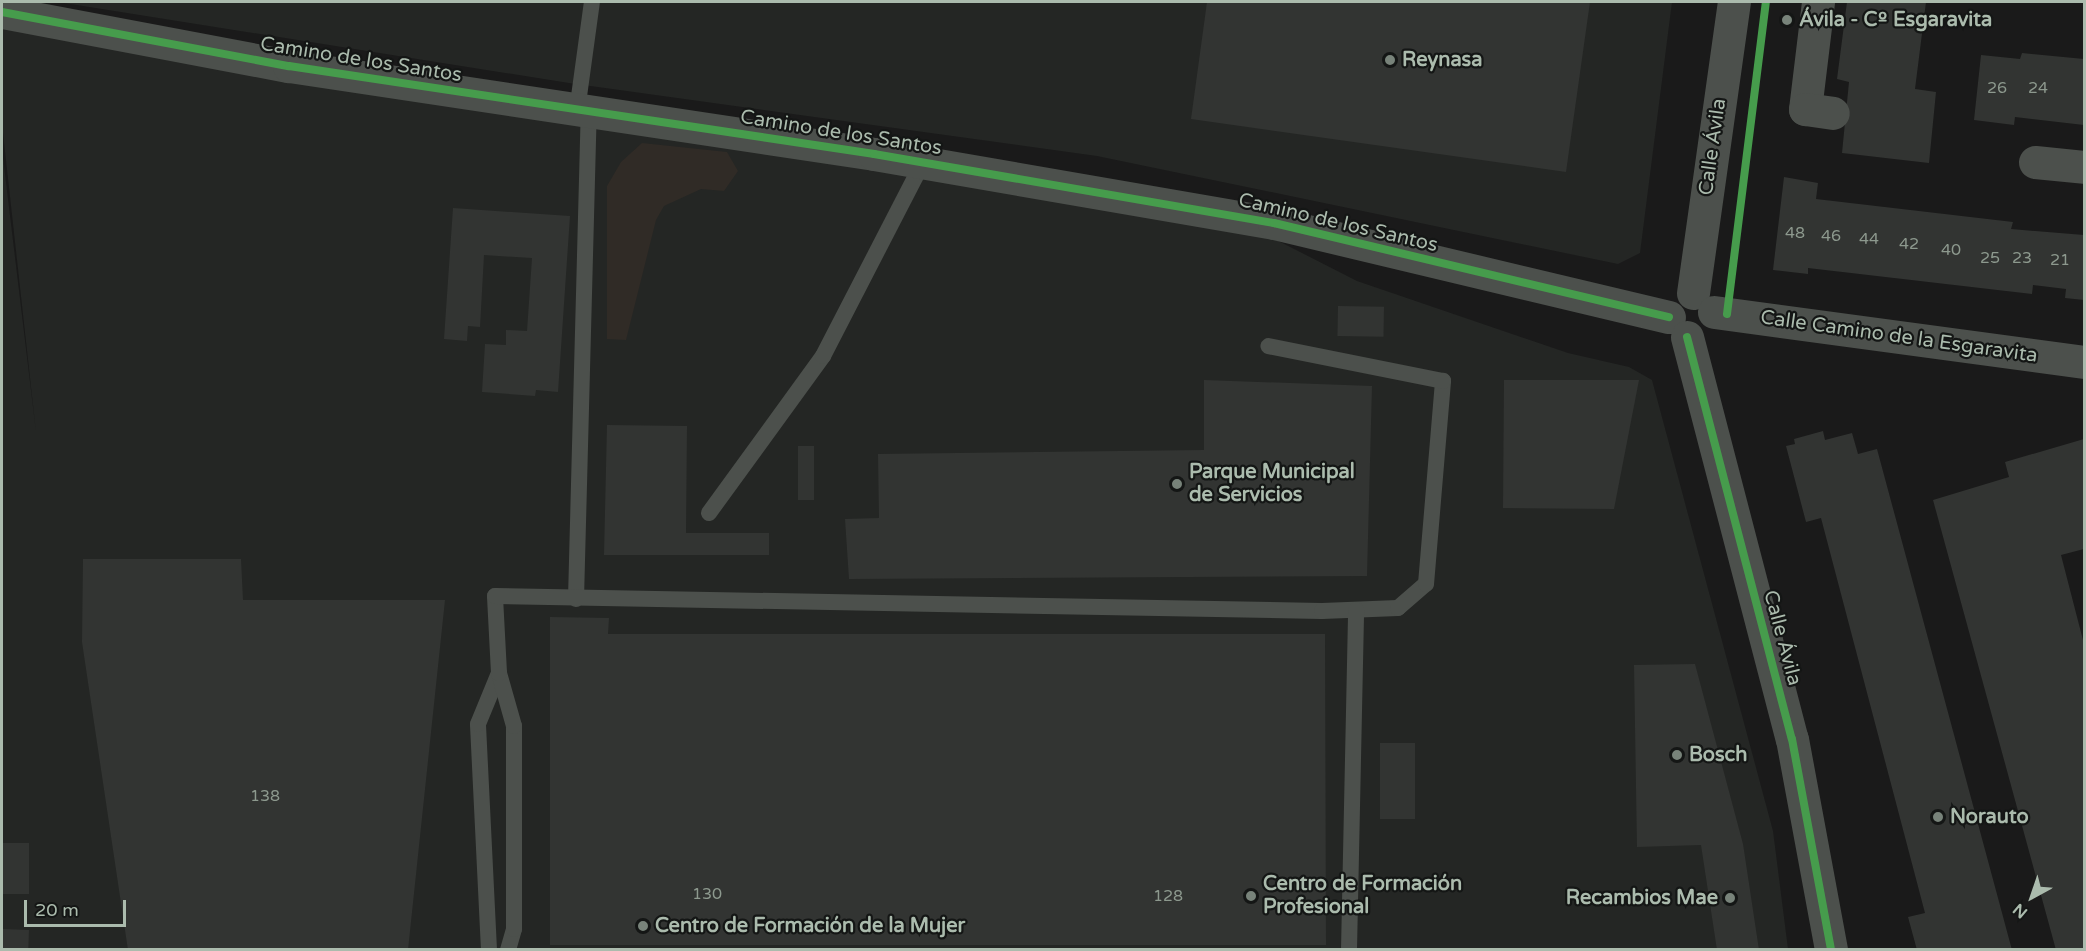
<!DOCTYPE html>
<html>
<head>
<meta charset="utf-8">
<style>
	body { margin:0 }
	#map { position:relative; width:2086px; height:951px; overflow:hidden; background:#1a1a1a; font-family:"Varela Round",sans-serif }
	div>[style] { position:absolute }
	.built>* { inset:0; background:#242624 }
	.green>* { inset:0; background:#302b26 }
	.building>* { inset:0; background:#323432; transform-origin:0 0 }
	.lane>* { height:16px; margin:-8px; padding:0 8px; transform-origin:8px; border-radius:8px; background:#4c504c }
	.street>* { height:33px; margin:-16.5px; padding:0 16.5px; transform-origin:16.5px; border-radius:16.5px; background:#4c504c }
	.cycleway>* { height:8px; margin:-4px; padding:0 4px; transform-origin:4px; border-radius:4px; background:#469c4c }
	.dots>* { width:16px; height:16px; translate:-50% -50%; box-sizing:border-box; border:3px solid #141615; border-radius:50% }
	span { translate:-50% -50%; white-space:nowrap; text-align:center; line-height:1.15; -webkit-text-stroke:4.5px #141615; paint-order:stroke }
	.number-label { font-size:16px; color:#8d998e }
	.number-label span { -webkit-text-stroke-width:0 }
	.poi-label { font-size:20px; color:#abbbad; font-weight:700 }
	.left { translate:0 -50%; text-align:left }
	.right { translate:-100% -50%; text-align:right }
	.street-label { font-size:20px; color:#abbbad }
	.frame { position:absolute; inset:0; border:3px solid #abbbad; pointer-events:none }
	.north { position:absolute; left:2002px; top:867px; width:60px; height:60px; -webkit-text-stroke:4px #141615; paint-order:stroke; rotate:220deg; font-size:16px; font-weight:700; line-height:24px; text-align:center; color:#abbbad }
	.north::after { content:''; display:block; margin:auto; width:21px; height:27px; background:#abbbad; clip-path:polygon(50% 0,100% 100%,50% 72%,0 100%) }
	.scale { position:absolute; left:24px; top:900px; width:102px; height:27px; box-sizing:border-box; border:3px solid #abbbad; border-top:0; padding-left:8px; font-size:18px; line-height:21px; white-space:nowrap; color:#abbbad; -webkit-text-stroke:4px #141615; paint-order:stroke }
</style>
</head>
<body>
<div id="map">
	<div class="built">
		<div style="clip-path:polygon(58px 2px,1672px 2px,1640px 253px,1618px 264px,1097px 156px,569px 83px)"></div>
		<div style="clip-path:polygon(2px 24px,1251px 227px,1357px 281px,1568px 353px,1629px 367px,1652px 380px,1773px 831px,1788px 949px,2px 949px,2px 149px,36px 432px,2px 124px)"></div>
	</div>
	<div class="green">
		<div style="clip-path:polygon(642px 143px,727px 152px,738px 171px,724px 191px,701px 189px,664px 206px,656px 220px,626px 340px,607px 339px,607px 186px,621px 162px)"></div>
	</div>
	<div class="building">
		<div style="clip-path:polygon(1207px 2px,1590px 2px,1566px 172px,1191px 119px)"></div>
		<div style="clip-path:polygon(1847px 2px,1926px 2px,1915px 89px,1936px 92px,1929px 163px,1842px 153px,1849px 82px,1837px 79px)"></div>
		<div style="clip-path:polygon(2022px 53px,2084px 59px,2084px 125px,2015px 117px,2014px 125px,1974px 120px,1981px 55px,2020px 59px)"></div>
		<div style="clip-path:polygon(1784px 177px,1818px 183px,1816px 199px,2013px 222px,2011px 229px,2084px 235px,2084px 300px,2065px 298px,2066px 289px,2033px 285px,2032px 294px,1808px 268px,1808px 274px,1773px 270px)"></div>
		<div style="clip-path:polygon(453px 208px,570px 216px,558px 392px,536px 390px,535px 396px,482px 392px,485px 344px,506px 345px,506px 330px,527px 331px,532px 258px,484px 255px,480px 327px,468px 326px,467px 341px,444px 339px)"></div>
		<div style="left:1338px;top:306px;width:46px;height:30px;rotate:1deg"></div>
		<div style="clip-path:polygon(1204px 380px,1372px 386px,1367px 576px,849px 579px,845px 519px,879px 518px,878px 454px,1204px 450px)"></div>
		<div style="clip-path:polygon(1504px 380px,1639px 380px,1614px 509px,1503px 508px)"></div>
		<div style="clip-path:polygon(607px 425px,687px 426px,686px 533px,769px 533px,769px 555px,604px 555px)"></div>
		<div style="clip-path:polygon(1823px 431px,1825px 440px,1852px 433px,1858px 454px,1877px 449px,2012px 950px,1917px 950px,1908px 917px,1925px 913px,1821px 518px,1806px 522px,1786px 446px,1795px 444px,1794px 439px)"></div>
		<div style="clip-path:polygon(2084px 439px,2084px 549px,2061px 555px,2084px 644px,2084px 950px,2056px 950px,1933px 500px,2009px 477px,2005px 462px)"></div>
		<div style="left:798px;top:446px;width:16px;height:54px"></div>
		<div style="clip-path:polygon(83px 559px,241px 559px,243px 600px,445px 600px,408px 950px,128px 950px,82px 642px)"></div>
		<div style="clip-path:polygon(550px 617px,609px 618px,608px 634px,1325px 634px,1326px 945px,550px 945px)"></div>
		<div style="clip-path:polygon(1695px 664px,1743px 844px,1759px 950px,1717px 950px,1701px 845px,1637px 847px,1634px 665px)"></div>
		<div style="left:1380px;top:743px;width:35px;height:76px"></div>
		<div style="left:2px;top:843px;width:27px;height:51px"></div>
		<div style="left:2px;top:929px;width:27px;height:21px;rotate:2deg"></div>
	</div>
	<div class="lane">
		<div style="left:577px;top:111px;width:110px;rotate:-82.2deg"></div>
		<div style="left:709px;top:513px;width:194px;rotate:-54deg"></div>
		<div style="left:823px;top:356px;width:218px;rotate:-62.7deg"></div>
		<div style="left:576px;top:599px;width:487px;rotate:-88.5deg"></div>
		<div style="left:489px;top:950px;width:226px;rotate:-92.8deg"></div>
		<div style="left:478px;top:724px;width:55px;rotate:-67.6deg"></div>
		<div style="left:508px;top:950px;width:22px;rotate:-74deg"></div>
		<div style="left:514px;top:929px;width:203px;rotate:-90deg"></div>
		<div style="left:514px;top:726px;width:55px;rotate:-105.8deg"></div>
		<div style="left:499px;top:673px;width:77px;rotate:-93deg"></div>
		<div style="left:495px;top:596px;width:827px;rotate:1.04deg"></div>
		<div style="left:1322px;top:611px;width:76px;rotate:-2.3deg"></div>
		<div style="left:1398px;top:608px;width:37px;rotate:-41deg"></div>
		<div style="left:1426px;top:584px;width:204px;rotate:-85.2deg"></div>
		<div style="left:1443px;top:381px;width:178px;rotate:-168.7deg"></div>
		<div style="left:1349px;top:950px;width:340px;rotate:-88.8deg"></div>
	</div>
	<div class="street">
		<div style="left:1818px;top:2px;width:108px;rotate:96.9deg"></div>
		<div style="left:1805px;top:109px;width:28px;rotate:8deg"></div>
		<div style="left:2px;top:12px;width:292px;rotate:10.7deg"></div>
		<div style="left:289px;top:66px;width:592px;rotate:8.55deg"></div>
		<div style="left:874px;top:154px;width:406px;rotate:9.8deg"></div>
		<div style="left:1274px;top:223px;width:406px;rotate:13.4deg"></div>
		<div style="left:2035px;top:162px;width:49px;rotate:5.8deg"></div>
		<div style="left:1693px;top:293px;width:294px;rotate:-82deg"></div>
		<div style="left:1714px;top:312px;width:373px;rotate:7.7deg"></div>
		<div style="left:1687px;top:337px;width:415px;rotate:75.4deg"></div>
		<div style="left:1792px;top:739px;width:215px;rotate:79.5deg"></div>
	</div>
	<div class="cycleway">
		<div style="left:2px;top:12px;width:292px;rotate:10.7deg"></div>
		<div style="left:289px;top:66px;width:592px;rotate:8.55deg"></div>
		<div style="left:874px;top:154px;width:406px;rotate:9.8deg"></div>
		<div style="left:1274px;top:223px;width:406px;rotate:13.4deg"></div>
		<div style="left:1727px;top:314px;width:314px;rotate:-82.9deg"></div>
		<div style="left:1687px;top:337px;width:415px;rotate:75.4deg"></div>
		<div style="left:1792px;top:739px;width:215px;rotate:79.5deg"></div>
	</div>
	<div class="dots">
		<div style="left:1787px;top:20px;background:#78837a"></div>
		<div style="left:1390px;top:60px;background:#78837a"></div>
		<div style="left:1177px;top:484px;background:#78837a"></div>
		<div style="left:1677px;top:755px;background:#78837a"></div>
		<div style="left:1938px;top:817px;background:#78837a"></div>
		<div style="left:1251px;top:896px;background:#78837a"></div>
		<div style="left:1730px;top:898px;background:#78837a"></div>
		<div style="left:643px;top:926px;background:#78837a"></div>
	</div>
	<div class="number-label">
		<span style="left:1997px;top:88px">26</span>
		<span style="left:2038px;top:88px">24</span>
		<span style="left:1795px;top:233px">48</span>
		<span style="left:1831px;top:236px">46</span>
		<span style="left:1869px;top:239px">44</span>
		<span style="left:1909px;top:244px">42</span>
		<span style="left:1951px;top:250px">40</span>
		<span style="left:1990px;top:258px">25</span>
		<span style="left:2022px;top:258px">23</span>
		<span style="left:2060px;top:260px">21</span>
		<span style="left:265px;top:796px">138</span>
		<span style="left:707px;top:894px">130</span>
		<span style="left:1168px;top:896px">128</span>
	</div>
	<div class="poi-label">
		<span class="left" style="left:1799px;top:20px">Ávila - Cº Esgaravita</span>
		<span class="left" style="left:1402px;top:60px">Reynasa</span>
		<span class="left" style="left:1189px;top:484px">Parque Municipal<br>de Servicios</span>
		<span class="left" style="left:1689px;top:755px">Bosch</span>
		<span class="left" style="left:1950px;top:817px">Norauto</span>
		<span class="left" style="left:1263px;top:896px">Centro de Formación<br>Profesional</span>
		<span class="right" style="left:1718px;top:898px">Recambios Mae</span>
		<span class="left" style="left:655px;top:926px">Centro de Formación de la Mujer</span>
	</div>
	<div class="street-label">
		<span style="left:361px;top:60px;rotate:9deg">Camino de los Santos</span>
		<span style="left:841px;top:133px;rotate:9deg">Camino de los Santos</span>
		<span style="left:1713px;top:147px;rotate:-82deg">Calle Ávila</span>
		<span style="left:1338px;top:223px;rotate:13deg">Camino de los Santos</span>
		<span style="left:1899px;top:337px;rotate:8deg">Calle Camino de la Esgaravita</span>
		<span style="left:1782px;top:638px;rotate:75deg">Calle Ávila</span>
	</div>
	<div class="frame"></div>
	<div class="north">N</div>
	<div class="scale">20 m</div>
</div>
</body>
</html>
